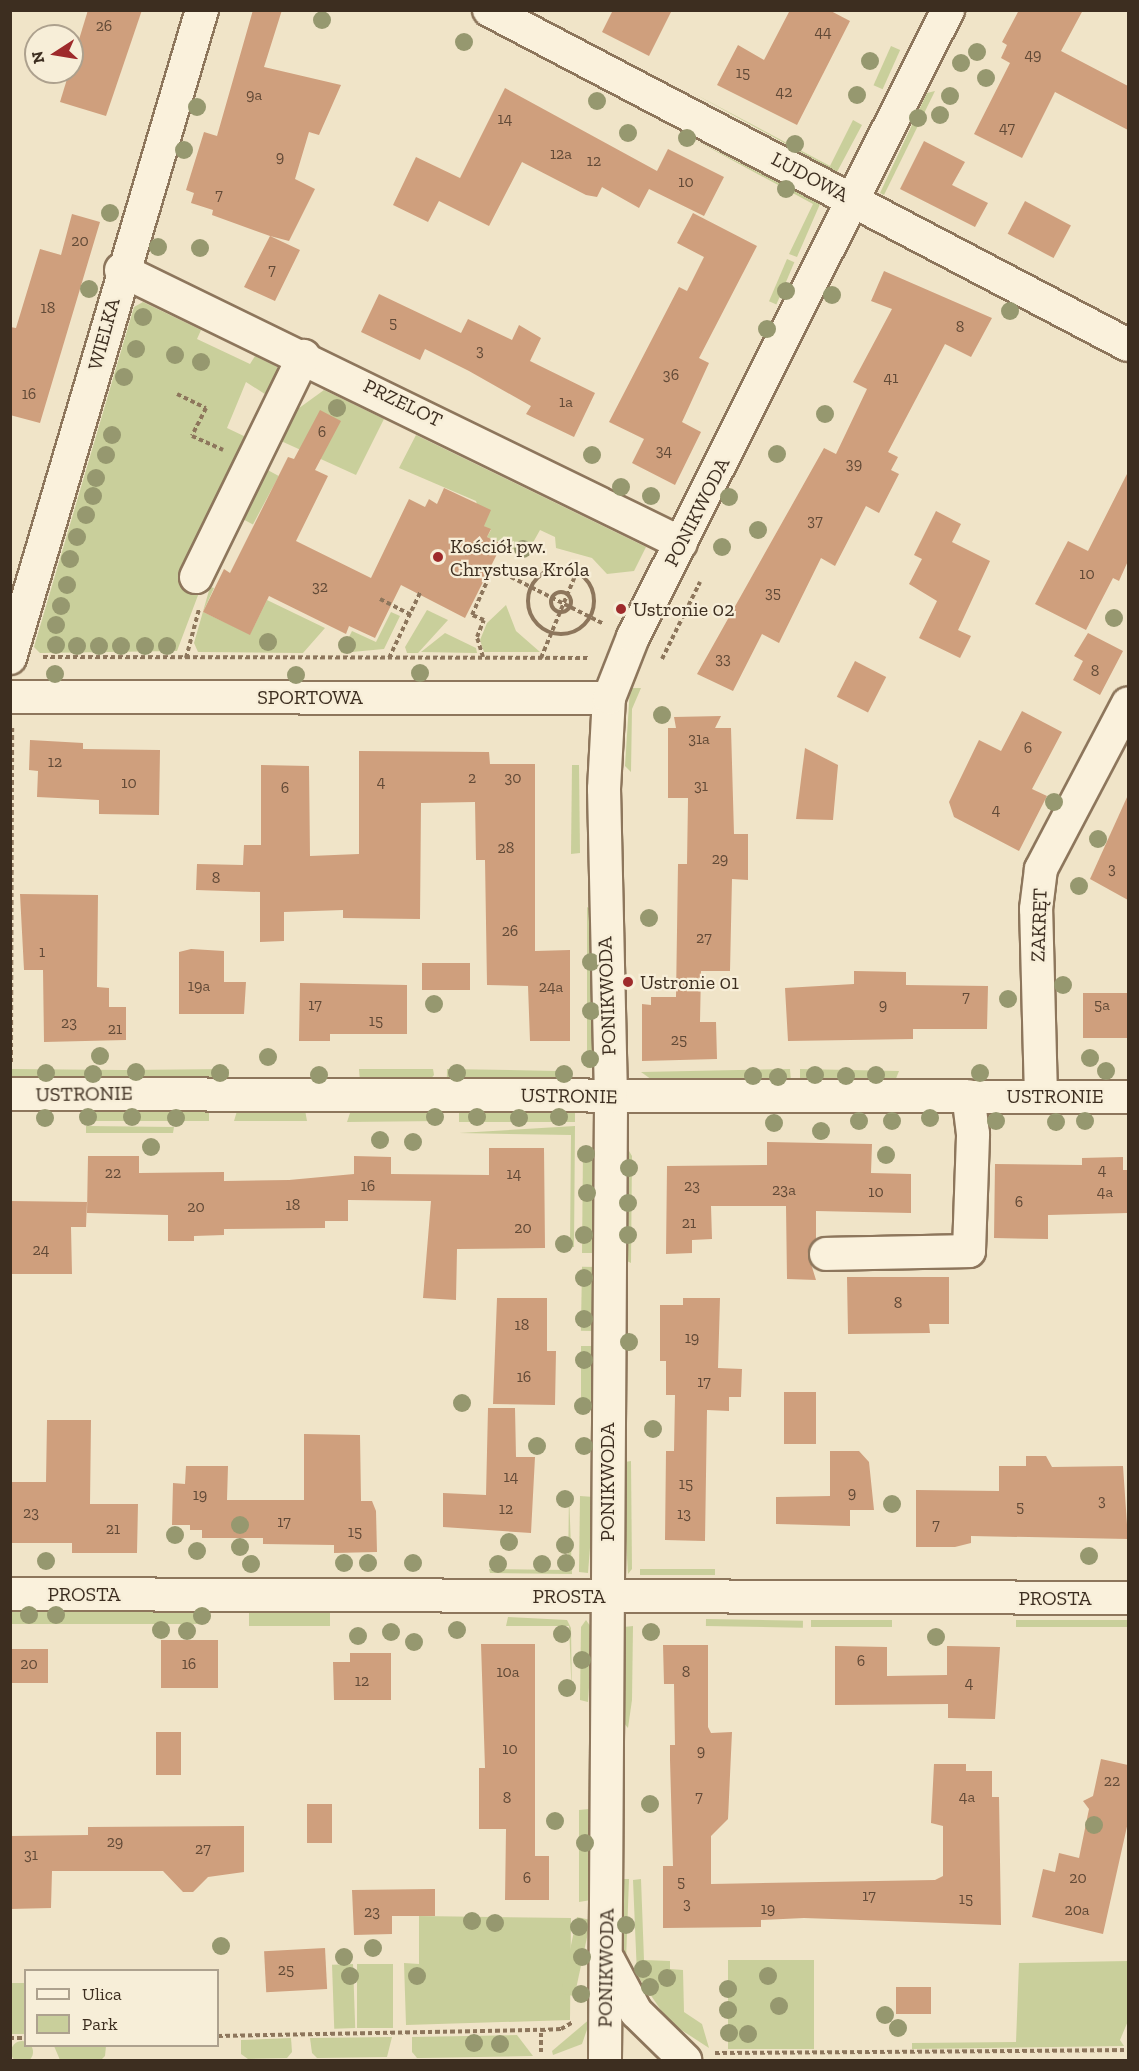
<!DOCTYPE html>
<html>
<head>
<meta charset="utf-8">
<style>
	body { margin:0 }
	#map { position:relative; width:1139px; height:2071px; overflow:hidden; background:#f0e4c8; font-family:"Zilla Slab",serif }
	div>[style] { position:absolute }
	.green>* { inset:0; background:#c9cf9b; transform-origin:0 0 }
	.round { border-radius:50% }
	.building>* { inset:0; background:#cf9f7d; transform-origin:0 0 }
	.path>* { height:4px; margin-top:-2px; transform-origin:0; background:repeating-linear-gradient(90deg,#8d765c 0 4.5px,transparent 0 7.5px) }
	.path>.ring { margin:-2px; padding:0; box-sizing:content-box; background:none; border:4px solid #8d765c; border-radius:50% }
	.roads { filter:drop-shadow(2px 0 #8d765c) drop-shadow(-2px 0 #8d765c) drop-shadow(0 2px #8d765c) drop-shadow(0 -2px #8d765c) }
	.minor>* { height:32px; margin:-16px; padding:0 16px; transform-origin:16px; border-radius:16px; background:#faf1dc }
	.trees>* { width:18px; height:18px; margin:-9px; border-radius:50%; background:#96986f }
	.dots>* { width:16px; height:16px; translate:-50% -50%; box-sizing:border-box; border:3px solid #f7eed8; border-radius:50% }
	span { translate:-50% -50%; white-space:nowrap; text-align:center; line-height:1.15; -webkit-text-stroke:4.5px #f7eed8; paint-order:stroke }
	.number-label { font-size:16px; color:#624a37 }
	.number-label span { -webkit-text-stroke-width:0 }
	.street-label { font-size:20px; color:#3d2e20 }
	.poi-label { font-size:20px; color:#3d2e20 }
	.left { translate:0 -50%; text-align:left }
	.frame { position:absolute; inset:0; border:12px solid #3d2e20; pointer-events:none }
	.legend { position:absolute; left:24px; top:1969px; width:195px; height:78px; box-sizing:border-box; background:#f7eed8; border:2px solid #ada18e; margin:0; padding:8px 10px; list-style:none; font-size:18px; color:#3d2e20 }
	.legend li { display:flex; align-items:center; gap:12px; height:30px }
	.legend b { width:30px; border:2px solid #ada18e }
	.north { position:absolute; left:24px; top:24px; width:60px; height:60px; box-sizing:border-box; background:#f7eed8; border:2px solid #ada18e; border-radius:50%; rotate:258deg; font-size:16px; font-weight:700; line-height:24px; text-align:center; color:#3d2e20 }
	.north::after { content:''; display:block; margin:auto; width:21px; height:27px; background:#9e2a2b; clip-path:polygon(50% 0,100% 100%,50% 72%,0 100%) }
</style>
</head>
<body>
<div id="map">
	<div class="green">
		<div style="left:891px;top:46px;width:10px;height:43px;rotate:24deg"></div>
		<div style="clip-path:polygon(935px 91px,884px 195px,880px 193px,927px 93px)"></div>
		<div style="clip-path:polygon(693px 93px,830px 166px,853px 120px,862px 125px,837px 172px)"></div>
		<div style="clip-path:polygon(695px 140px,820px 204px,797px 257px,789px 254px,813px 204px)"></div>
		<div style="left:787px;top:259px;width:8px;height:46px;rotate:23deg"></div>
		<div style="clip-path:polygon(143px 302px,201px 330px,197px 339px,250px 364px,255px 356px,277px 367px,276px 389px,271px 398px,246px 382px,227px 428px,248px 438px,178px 580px,200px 590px,177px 651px,40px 653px,34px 647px,134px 307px)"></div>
		<div style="clip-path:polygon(324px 390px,384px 419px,356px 475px,281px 441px,295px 411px)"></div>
		<div style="clip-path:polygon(416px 435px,646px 547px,634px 571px,607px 574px,592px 558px,556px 548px,555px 537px,540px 530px,526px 555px,487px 537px,491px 530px,484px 526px,476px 501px,399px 468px)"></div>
		<div style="left:262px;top:467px;width:19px;height:55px;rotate:28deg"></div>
		<div style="clip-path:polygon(210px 587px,214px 588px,203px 612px,250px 634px,267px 600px,325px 628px,303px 653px,198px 652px,194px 643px)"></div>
		<div style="clip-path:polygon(506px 605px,516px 631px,540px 652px,484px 652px,480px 640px,487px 623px)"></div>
		<div style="clip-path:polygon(427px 610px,448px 620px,418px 653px,407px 653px,405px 647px)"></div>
		<div style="clip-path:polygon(391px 612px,400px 616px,384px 649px,341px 653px,352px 631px,376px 642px)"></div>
		<div style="clip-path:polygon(445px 633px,476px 648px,477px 653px,421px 652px)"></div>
		<div style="clip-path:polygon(630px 688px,641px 688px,632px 709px,631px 772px,625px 766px)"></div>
		<div style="clip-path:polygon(572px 765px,579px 765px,580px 853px,571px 854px)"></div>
		<div style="clip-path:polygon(587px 907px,594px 911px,595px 1068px,587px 1068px)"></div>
		<div style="clip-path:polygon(10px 1069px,124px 1070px,229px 1069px,229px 1081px,13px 1079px)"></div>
		<div style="clip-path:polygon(359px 1069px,433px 1069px,434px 1075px,429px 1081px,360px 1082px)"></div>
		<div style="left:447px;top:1069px;width:123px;height:13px;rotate:1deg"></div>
		<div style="clip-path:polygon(790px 1069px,791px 1082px,655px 1082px,641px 1072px)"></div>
		<div style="clip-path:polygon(800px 1069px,899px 1071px,895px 1081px,800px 1082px)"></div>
		<div style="left:86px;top:1110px;width:123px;height:11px"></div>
		<div style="clip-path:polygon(305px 1110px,307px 1121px,234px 1121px,237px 1111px)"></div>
		<div style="clip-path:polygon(351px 1110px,441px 1111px,441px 1121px,347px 1122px)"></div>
		<div style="left:459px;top:1111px;width:116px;height:11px"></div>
		<div style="clip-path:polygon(86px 1126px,174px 1127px,173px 1133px,86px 1133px)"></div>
		<div style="clip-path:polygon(575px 1126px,574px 1247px,570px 1247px,571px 1135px,459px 1133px)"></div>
		<div style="clip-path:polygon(594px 1147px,595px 1253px,582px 1253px,583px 1149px)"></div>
		<div style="clip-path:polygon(629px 1151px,632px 1156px,631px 1263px,625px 1260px)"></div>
		<div style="left:595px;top:1267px;width:64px;height:13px;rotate:91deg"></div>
		<div style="left:595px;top:1346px;width:64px;height:14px;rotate:90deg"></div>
		<div style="clip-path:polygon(631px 1461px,632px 1569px,628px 1574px,624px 1503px,625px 1462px)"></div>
		<div style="clip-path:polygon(569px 1494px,572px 1574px,490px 1573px,489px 1569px,568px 1570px)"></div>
		<div style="clip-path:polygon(580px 1496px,594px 1497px,588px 1573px,579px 1572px)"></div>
		<div style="left:640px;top:1569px;width:75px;height:6px"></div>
		<div style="left:10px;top:1610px;width:195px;height:14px"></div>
		<div style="left:249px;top:1611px;width:81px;height:15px"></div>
		<div style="clip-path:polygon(508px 1617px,567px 1620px,571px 1628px,572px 1699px,569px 1626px,506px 1626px)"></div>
		<div style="left:706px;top:1619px;width:97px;height:7px;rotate:1deg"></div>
		<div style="clip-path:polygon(586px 1620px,593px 1630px,588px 1702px,580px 1700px,581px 1627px)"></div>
		<div style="left:811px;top:1620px;width:81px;height:7px"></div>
		<div style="left:1016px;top:1620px;width:112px;height:7px"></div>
		<div style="clip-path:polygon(633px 1626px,632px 1700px,628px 1728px,623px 1722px,624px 1627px)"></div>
		<div style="clip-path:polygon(589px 1809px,591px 1900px,579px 1902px,579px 1810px)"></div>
		<div style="clip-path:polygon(621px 1879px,629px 1879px,626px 1961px,621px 1956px)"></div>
		<div style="clip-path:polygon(641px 1879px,644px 1960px,670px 1961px,670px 1969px,683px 1970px,684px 2012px,702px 2024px,709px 2048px,669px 2022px,637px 1975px,633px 1880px)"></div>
		<div style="clip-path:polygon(419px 1916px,571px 1918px,570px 2020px,406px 2025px,404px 1963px,419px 1964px)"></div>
		<div style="left:577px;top:1917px;width:14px;height:78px;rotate:12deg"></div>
		<div style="left:814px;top:1960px;width:89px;height:86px;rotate:90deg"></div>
		<div style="clip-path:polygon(1128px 1961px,1128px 2021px,1120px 2040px,1124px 2046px,912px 2049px,912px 2043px,1016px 2042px,1019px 1963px)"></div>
		<div style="left:353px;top:1964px;width:64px;height:21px;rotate:88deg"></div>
		<div style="left:357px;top:1964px;width:36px;height:64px"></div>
		<div style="left:25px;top:1983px;width:51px;height:14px;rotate:90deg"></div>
		<div style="clip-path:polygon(591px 2018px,582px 2044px,553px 2055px,552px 2051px)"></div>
		<div style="clip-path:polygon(517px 2035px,533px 2056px,417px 2058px,412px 2052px,412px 2037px)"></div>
		<div style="clip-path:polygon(392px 2037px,387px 2057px,317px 2058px,312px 2053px,310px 2038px)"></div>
		<div style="clip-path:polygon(291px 2038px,292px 2052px,287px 2058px,248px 2059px,241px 2054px,241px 2040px)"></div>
		<div class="round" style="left:11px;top:2041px;width:22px;height:22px"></div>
		<div style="clip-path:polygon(54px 2046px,106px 2046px,105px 2056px,101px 2060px,60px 2060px)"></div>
	</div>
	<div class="building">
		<div style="clip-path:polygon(88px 10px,142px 10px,106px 116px,60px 102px)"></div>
		<div style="clip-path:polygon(253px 10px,282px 10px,264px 67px,341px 85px,319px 135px,309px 132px,295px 179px,315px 189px,289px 241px,270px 236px,300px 250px,275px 301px,244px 287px,270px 236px,212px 215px,213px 210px,191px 203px,194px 193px,186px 190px,204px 132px,217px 136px)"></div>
		<div style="clip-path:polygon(613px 10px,672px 10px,649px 56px,602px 32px)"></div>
		<div style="clip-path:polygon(790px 10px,829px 10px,850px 21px,797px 125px,717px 85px,738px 45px,764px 60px)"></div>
		<div style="clip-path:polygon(1019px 10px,1083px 10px,1061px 51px,1128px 86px,1128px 130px,1055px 92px,1022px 158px,974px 134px,1010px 63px,1001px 58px,1007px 45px,1002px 42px)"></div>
		<div style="clip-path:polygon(505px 88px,657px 171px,668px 149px,724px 177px,704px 216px,649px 189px,639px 208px,602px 187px,597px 197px,586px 195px,522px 162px,489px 226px,439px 201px,428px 222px,393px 205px,416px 157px,460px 178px)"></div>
		<div style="clip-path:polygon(924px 141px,965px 162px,952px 185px,988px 203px,975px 227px,900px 189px)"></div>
		<div style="left:1025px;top:201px;width:52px;height:37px;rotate:28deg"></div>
		<div style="clip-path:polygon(693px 213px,757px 246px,699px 358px,709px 363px,682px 422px,701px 432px,675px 485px,632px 463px,644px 439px,609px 422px,679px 287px,687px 291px,704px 257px,677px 243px)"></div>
		<div style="clip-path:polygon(72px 214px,100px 222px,40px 423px,10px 415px,10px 327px,16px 328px,40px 249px,61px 255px)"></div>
		<div style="clip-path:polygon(884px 271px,992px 318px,971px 357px,945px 344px,888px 452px,898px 457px,891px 470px,899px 474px,879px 513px,866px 506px,835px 566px,821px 558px,779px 643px,762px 634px,733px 691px,697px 674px,824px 448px,836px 454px,867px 389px,853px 382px,892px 309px,871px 301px)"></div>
		<div style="clip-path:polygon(379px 294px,461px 333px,468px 319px,512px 340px,519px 325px,541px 338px,530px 361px,595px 393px,574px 437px,526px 414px,531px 406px,469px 371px,425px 349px,420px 360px,361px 332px)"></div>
		<div style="clip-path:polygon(320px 410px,341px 421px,315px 470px,328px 476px,296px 541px,371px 578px,409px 499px,425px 507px,429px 499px,437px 504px,444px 488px,491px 510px,484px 526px,491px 529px,487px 537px,502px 544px,465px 618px,401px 585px,375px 638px,349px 626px,346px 634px,269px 596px,250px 635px,203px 612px,224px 569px,230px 573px,288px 457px,294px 459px)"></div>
		<div style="clip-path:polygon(1128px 472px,1128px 561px,1119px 581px,1113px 578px,1086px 630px,1035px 604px,1068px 541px,1088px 551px)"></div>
		<div style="clip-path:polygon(936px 511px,961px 524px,952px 542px,990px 561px,958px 630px,971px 636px,960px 658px,919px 638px,937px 601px,909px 584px,922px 559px,914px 555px)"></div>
		<div style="clip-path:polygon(1088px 633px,1123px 651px,1100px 695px,1073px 680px,1083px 661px,1074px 656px)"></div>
		<div style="left:855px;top:661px;width:35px;height:40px;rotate:27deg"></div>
		<div style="clip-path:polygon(1022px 711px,1062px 732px,1032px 789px,1047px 796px,1019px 851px,954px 817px,949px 802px,979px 740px,1001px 751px)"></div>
		<div style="clip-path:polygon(721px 716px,715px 728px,731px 728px,734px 834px,748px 834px,748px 880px,732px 879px,730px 971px,701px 971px,700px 1022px,716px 1022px,717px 1059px,642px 1061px,642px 1004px,651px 1005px,651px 997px,676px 997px,678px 864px,687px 864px,688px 798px,668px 798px,668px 728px,676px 728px,674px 717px)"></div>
		<div style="clip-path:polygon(30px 740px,83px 743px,83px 749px,160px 750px,159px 815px,99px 814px,99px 800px,37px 797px,38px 771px,29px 770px)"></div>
		<div style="clip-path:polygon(805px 748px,838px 765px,833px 820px,796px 819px)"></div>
		<div style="clip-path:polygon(359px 751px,489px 752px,490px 764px,535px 764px,535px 951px,570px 950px,570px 1041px,530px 1041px,528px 986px,487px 985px,485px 860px,476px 860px,475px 802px,421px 803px,420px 919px,343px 918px,343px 910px,284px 912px,284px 941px,260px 942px,260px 892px,196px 890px,197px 864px,243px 865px,244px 845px,261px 845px,261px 765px,309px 766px,310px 856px,359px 854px)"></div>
		<div style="clip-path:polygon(1128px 795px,1128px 900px,1090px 879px)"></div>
		<div style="clip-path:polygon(20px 894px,98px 895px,97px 987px,109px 988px,109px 1007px,126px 1007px,126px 1040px,44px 1042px,43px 970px,24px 970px)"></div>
		<div style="clip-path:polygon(191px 949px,224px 951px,224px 982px,246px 982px,244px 1014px,179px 1014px,179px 952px)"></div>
		<div style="left:422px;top:963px;width:48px;height:27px"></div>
		<div style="clip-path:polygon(854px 971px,906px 972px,906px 985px,988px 986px,987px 1029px,913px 1029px,913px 1039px,788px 1041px,785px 988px,854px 984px)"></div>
		<div style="clip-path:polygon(300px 983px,407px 985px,407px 1034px,330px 1034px,330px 1041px,299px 1041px)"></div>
		<div style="left:1083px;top:993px;width:45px;height:45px"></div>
		<div style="clip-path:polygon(767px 1142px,872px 1144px,871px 1173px,911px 1174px,911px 1213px,816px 1211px,816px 1239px,808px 1254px,816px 1280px,787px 1279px,786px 1206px,711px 1206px,712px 1239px,692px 1240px,692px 1253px,666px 1254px,667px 1166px,767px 1165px)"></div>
		<div style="clip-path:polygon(489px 1148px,544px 1148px,545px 1248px,457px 1249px,456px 1300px,423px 1298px,431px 1201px,348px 1200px,348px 1221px,325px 1221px,325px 1228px,224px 1229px,224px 1235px,194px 1236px,194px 1241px,168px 1241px,168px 1215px,87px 1213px,88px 1156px,139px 1156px,139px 1173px,224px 1172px,224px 1181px,289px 1180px,354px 1174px,354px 1156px,391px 1157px,391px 1174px,489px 1175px)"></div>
		<div style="clip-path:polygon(1123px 1157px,1123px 1170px,1128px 1170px,1128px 1213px,1048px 1215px,1048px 1239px,994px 1238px,995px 1164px,1082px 1165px,1082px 1158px)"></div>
		<div style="clip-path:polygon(10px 1201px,87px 1202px,86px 1227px,71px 1227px,72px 1274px,10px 1274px)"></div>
		<div style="clip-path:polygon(847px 1277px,949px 1277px,949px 1324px,929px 1324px,930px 1333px,848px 1334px)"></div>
		<div style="clip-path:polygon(497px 1298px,547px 1298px,547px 1351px,556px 1351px,555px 1405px,493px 1404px)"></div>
		<div style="clip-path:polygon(683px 1298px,720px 1298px,718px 1368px,742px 1369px,741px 1397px,729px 1397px,729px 1411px,707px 1410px,705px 1541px,665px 1540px,666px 1451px,674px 1451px,675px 1395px,666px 1395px,666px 1361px,660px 1361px,660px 1305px,683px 1305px)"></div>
		<div style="left:784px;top:1392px;width:32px;height:52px"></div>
		<div style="clip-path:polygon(488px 1408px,515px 1408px,516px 1457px,535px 1457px,531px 1533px,443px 1527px,443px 1493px,486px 1495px)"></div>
		<div style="clip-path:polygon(47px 1420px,91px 1420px,90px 1504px,138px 1504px,137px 1553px,72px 1553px,72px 1543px,10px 1543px,10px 1482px,46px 1482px)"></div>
		<div style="clip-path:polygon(304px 1434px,360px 1435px,361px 1501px,372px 1501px,376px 1511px,377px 1552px,334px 1553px,334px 1545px,263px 1544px,263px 1538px,202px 1538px,202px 1530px,190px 1530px,190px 1525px,172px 1525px,173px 1483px,185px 1484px,186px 1466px,228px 1466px,227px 1500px,304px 1500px)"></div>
		<div style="clip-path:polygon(830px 1451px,859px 1451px,869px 1462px,874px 1510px,850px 1510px,850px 1526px,776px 1524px,776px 1497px,830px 1496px)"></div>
		<div style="clip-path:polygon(1026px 1456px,1046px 1456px,1052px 1467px,1123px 1466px,1128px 1539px,971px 1536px,971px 1543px,955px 1547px,916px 1547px,916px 1490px,999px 1491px,999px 1466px,1026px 1466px)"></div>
		<div style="left:161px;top:1640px;width:57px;height:48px"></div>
		<div style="clip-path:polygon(481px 1644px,535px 1644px,535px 1856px,549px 1856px,549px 1900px,505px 1900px,506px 1829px,479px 1829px,479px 1768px,485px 1768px)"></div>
		<div style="clip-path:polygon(663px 1645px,708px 1645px,708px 1727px,711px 1733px,732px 1732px,728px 1819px,711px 1836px,711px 1884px,935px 1880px,943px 1876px,943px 1826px,931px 1823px,934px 1764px,966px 1764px,966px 1771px,992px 1771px,992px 1797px,999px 1797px,1001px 1925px,804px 1918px,761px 1920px,761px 1927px,663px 1928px,663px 1866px,673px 1866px,670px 1760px,670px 1745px,675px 1745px,674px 1684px,664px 1684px)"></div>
		<div style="clip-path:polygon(835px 1646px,887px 1647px,887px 1676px,947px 1675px,947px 1646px,1000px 1647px,995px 1719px,948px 1718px,948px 1704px,835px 1705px)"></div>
		<div style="left:10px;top:1649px;width:38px;height:34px"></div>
		<div style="clip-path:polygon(350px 1653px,391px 1653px,391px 1700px,334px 1700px,333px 1662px,350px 1662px)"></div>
		<div style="left:156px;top:1732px;width:25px;height:43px"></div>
		<div style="clip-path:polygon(1101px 1759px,1128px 1765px,1128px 1822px,1103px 1934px,1032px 1917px,1043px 1869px,1055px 1872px,1059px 1853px,1079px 1858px,1089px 1809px,1083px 1801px,1093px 1796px)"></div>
		<div style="left:307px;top:1804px;width:25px;height:39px"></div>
		<div style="clip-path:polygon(244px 1826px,244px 1872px,208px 1877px,193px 1892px,183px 1892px,163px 1871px,52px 1871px,51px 1908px,10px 1909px,10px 1836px,88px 1835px,88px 1827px)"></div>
		<div style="clip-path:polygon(435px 1889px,435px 1916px,392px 1916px,392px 1934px,354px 1935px,352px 1890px)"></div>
		<div style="left:325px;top:1948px;width:41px;height:61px;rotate:87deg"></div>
		<div style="left:896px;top:1987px;width:35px;height:27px"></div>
	</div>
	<div class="path">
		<div style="left:177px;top:394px;width:32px;rotate:26deg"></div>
		<div style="left:206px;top:408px;width:31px;rotate:117deg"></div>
		<div style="left:192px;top:436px;width:34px;rotate:24deg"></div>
		<div style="left:491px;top:567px;width:127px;rotate:26.8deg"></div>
		<div class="ring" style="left:528px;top:568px;width:62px;height:62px"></div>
		<div class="ring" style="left:551px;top:592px;width:16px;height:16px"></div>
		<div style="left:380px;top:599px;width:34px;rotate:27deg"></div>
		<div style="left:43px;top:657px;width:547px;rotate:0.1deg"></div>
		<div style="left:483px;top:657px;width:21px;rotate:-107deg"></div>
		<div style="left:477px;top:637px;width:18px;rotate:-68deg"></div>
		<div style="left:484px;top:620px;width:13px;rotate:-157deg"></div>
		<div style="left:472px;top:615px;width:51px;rotate:-65.9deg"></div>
		<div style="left:186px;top:658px;width:51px;rotate:-75.1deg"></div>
		<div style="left:389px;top:658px;width:74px;rotate:-64.5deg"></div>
		<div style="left:541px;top:658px;width:94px;rotate:-67.5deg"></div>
		<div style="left:662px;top:659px;width:86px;rotate:-63.7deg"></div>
		<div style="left:11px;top:1062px;width:335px;rotate:-89.8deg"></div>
		<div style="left:218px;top:2036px;width:323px;rotate:-1.1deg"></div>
		<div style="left:10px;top:2038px;width:16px"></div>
		<div style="left:541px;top:2052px;width:22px;rotate:-90deg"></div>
		<div style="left:541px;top:2030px;width:20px;rotate:-3deg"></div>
		<div style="left:561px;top:2029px;width:14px;rotate:-30deg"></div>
		<div style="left:715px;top:2053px;width:413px;rotate:-0.4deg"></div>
	</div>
	<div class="roads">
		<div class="minor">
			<div style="left:489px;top:10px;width:721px;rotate:27.67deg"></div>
			<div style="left:121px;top:270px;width:623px;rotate:25.99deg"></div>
			<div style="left:196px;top:577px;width:246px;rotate:-64deg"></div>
			<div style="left:10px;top:658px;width:676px;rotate:-73.5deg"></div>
			<div style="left:10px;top:697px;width:599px;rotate:0.1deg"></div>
			<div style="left:10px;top:1094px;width:1118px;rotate:0.15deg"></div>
			<div style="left:1041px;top:1096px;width:187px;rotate:-91.5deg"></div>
			<div style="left:1036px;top:909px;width:40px;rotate:-82.9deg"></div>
			<div style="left:1041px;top:869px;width:187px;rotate:-62.3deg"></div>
			<div style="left:826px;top:1254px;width:143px;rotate:-1.2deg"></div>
			<div style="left:969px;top:1251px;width:117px;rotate:-88deg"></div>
			<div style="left:973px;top:1134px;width:38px;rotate:-97deg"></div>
			<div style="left:10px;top:1594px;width:1118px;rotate:0.2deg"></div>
			<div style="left:609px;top:1961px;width:58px;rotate:62.1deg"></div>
			<div style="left:636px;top:2012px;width:69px;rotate:44.4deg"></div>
			<div style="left:605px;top:2060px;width:963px;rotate:-89.64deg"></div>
			<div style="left:611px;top:1097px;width:308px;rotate:-91.3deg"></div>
			<div style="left:604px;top:789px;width:91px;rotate:-86.9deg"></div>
			<div style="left:609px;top:698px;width:66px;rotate:-68.5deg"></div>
			<div style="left:633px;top:637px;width:702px;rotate:-63.33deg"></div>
		</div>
	</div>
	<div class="trees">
		<div style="left:322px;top:20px"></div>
		<div style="left:464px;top:42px"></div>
		<div style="left:977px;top:52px"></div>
		<div style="left:870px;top:61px"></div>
		<div style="left:961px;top:63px"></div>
		<div style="left:986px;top:78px"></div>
		<div style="left:857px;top:95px"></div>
		<div style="left:950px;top:96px"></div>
		<div style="left:597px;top:101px"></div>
		<div style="left:197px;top:107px"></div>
		<div style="left:940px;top:115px"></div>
		<div style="left:918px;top:118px"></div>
		<div style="left:628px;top:133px"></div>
		<div style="left:687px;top:138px"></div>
		<div style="left:795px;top:144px"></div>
		<div style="left:184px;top:150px"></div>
		<div style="left:786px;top:189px"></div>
		<div style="left:110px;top:213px"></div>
		<div style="left:158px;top:247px"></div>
		<div style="left:200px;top:248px"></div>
		<div style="left:89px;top:289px"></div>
		<div style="left:786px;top:291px"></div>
		<div style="left:832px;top:295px"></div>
		<div style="left:1010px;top:311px"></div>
		<div style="left:143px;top:317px"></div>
		<div style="left:767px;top:329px"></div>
		<div style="left:136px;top:349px"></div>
		<div style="left:175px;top:355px"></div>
		<div style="left:201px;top:362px"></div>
		<div style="left:124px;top:377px"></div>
		<div style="left:337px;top:408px"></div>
		<div style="left:825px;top:414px"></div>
		<div style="left:112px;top:435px"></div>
		<div style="left:777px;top:454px"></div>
		<div style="left:106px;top:455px"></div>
		<div style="left:592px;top:455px"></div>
		<div style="left:96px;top:478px"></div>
		<div style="left:621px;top:487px"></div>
		<div style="left:93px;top:496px"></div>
		<div style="left:651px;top:496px"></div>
		<div style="left:729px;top:497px"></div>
		<div style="left:86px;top:515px"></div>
		<div style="left:758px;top:530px"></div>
		<div style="left:77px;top:537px"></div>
		<div style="left:722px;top:547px"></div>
		<div style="left:523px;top:549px"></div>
		<div style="left:70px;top:559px"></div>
		<div style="left:67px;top:585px"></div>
		<div style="left:61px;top:606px"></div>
		<div style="left:1114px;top:618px"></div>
		<div style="left:56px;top:625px"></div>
		<div style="left:268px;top:642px"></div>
		<div style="left:56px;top:645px"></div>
		<div style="left:347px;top:645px"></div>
		<div style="left:77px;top:646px"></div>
		<div style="left:99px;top:646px"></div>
		<div style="left:121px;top:646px"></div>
		<div style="left:145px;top:646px"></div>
		<div style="left:167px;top:646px"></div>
		<div style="left:420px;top:673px"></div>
		<div style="left:55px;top:674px"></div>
		<div style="left:296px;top:675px"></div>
		<div style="left:662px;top:715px"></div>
		<div style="left:1054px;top:802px"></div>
		<div style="left:1098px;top:839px"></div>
		<div style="left:1079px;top:886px"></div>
		<div style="left:649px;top:918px"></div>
		<div style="left:591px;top:962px"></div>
		<div style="left:1063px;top:985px"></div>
		<div style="left:1008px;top:999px"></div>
		<div style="left:434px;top:1004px"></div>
		<div style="left:591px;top:1011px"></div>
		<div style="left:100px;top:1056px"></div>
		<div style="left:268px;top:1057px"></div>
		<div style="left:1090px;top:1058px"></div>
		<div style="left:590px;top:1059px"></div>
		<div style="left:1106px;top:1071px"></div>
		<div style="left:136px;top:1072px"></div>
		<div style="left:46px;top:1073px"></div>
		<div style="left:220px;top:1073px"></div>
		<div style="left:457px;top:1073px"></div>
		<div style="left:980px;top:1073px"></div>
		<div style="left:93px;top:1074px"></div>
		<div style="left:564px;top:1074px"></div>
		<div style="left:319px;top:1075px"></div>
		<div style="left:815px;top:1075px"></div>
		<div style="left:876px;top:1075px"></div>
		<div style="left:753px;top:1076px"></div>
		<div style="left:846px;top:1076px"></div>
		<div style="left:778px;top:1077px"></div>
		<div style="left:88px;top:1117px"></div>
		<div style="left:132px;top:1117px"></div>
		<div style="left:435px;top:1117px"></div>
		<div style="left:477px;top:1117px"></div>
		<div style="left:559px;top:1117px"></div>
		<div style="left:45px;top:1118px"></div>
		<div style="left:176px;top:1118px"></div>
		<div style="left:519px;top:1118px"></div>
		<div style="left:930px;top:1118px"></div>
		<div style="left:859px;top:1121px"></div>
		<div style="left:892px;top:1121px"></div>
		<div style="left:996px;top:1121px"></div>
		<div style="left:1085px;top:1121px"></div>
		<div style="left:1056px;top:1122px"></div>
		<div style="left:774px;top:1123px"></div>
		<div style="left:821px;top:1131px"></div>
		<div style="left:380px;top:1140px"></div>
		<div style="left:413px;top:1142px"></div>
		<div style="left:151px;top:1147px"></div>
		<div style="left:586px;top:1154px"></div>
		<div style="left:886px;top:1155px"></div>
		<div style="left:629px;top:1168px"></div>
		<div style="left:587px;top:1193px"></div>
		<div style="left:628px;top:1203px"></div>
		<div style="left:584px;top:1235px"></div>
		<div style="left:628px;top:1235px"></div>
		<div style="left:564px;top:1244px"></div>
		<div style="left:584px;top:1278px"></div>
		<div style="left:584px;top:1319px"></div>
		<div style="left:629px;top:1342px"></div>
		<div style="left:584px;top:1360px"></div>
		<div style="left:462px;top:1403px"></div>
		<div style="left:583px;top:1406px"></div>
		<div style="left:653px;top:1429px"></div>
		<div style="left:537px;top:1446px"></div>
		<div style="left:584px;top:1446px"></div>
		<div style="left:565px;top:1499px"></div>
		<div style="left:892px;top:1504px"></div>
		<div style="left:240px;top:1525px"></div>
		<div style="left:175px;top:1535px"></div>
		<div style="left:509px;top:1542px"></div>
		<div style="left:565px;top:1545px"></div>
		<div style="left:240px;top:1547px"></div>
		<div style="left:197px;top:1551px"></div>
		<div style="left:1089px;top:1556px"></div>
		<div style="left:46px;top:1561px"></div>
		<div style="left:344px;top:1563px"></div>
		<div style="left:368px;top:1563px"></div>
		<div style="left:413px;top:1563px"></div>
		<div style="left:566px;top:1563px"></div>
		<div style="left:251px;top:1564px"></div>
		<div style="left:498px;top:1564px"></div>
		<div style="left:542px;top:1564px"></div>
		<div style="left:29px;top:1615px"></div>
		<div style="left:56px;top:1615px"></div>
		<div style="left:202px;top:1616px"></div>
		<div style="left:161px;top:1630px"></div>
		<div style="left:457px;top:1630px"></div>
		<div style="left:187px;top:1631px"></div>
		<div style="left:391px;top:1632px"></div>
		<div style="left:651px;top:1632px"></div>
		<div style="left:562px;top:1634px"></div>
		<div style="left:358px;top:1636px"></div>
		<div style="left:936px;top:1637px"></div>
		<div style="left:414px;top:1642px"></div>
		<div style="left:582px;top:1660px"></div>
		<div style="left:567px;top:1688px"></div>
		<div style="left:650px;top:1804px"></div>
		<div style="left:555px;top:1821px"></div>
		<div style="left:1094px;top:1825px"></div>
		<div style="left:585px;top:1843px"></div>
		<div style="left:472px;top:1921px"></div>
		<div style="left:495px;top:1923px"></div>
		<div style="left:626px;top:1925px"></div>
		<div style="left:579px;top:1927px"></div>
		<div style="left:221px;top:1946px"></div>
		<div style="left:373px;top:1948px"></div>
		<div style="left:344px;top:1957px"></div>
		<div style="left:582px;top:1957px"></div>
		<div style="left:643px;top:1969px"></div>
		<div style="left:350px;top:1976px"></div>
		<div style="left:417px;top:1976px"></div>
		<div style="left:768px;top:1976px"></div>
		<div style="left:667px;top:1978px"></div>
		<div style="left:650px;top:1987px"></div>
		<div style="left:728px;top:1989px"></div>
		<div style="left:581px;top:1994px"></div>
		<div style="left:779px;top:2006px"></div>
		<div style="left:728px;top:2010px"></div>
		<div style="left:885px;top:2015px"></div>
		<div style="left:898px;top:2028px"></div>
		<div style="left:729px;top:2033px"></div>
		<div style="left:748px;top:2034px"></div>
		<div style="left:474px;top:2043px"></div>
		<div style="left:500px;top:2044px"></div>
	</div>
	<div class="dots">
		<div style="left:438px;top:557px;background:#9e2a2b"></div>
		<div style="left:621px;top:609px;background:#9e2a2b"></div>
		<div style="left:628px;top:982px;background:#9e2a2b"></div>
	</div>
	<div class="number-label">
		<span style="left:104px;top:26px">26</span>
		<span style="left:823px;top:32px">44</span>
		<span style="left:1033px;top:55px">49</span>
		<span style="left:743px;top:73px">15</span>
		<span style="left:784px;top:92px">42</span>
		<span style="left:254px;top:95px">9a</span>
		<span style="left:505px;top:119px">14</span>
		<span style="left:1007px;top:128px">47</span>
		<span style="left:561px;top:154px">12a</span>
		<span style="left:280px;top:157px">9</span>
		<span style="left:594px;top:161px">12</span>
		<span style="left:686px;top:182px">10</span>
		<span style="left:219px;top:195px">7</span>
		<span style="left:80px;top:241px">20</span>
		<span style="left:272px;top:270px">7</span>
		<span style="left:48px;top:308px">18</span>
		<span style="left:393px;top:323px">5</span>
		<span style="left:960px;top:327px">8</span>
		<span style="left:480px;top:351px">3</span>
		<span style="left:671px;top:375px">36</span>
		<span style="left:891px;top:378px">41</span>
		<span style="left:29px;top:394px">16</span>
		<span style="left:566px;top:402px">1a</span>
		<span style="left:322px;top:432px">6</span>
		<span style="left:664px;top:451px">34</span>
		<span style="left:854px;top:464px">39</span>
		<span style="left:815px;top:521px">37</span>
		<span style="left:1087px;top:574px">10</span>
		<span style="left:320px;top:587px">32</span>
		<span style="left:773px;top:593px">35</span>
		<span style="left:723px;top:659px">33</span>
		<span style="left:1095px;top:671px">8</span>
		<span style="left:699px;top:739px">31a</span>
		<span style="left:1028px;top:748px">6</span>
		<span style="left:55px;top:762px">12</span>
		<span style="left:472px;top:778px">2</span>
		<span style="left:513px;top:778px">30</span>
		<span style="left:381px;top:782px">4</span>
		<span style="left:129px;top:783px">10</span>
		<span style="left:701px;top:786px">31</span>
		<span style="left:285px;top:788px">6</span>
		<span style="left:996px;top:810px">4</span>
		<span style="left:506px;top:848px">28</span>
		<span style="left:720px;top:859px">29</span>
		<span style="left:1112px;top:869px">3</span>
		<span style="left:216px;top:878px">8</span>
		<span style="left:510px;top:931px">26</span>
		<span style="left:704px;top:938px">27</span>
		<span style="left:42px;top:952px">1</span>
		<span style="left:199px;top:986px">19a</span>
		<span style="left:551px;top:987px">24a</span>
		<span style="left:966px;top:997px">7</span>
		<span style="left:315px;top:1005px">17</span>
		<span style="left:883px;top:1005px">9</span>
		<span style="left:1102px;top:1005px">5a</span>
		<span style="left:376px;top:1021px">15</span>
		<span style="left:69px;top:1023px">23</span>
		<span style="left:115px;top:1029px">21</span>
		<span style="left:679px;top:1040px">25</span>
		<span style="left:1102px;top:1170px">4</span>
		<span style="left:113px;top:1173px">22</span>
		<span style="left:514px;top:1174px">14</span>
		<span style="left:368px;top:1186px">16</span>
		<span style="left:692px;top:1186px">23</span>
		<span style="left:784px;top:1190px">23a</span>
		<span style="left:876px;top:1192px">10</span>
		<span style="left:1105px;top:1192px">4a</span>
		<span style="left:1019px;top:1202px">6</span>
		<span style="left:293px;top:1205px">18</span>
		<span style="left:196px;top:1207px">20</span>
		<span style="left:689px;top:1223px">21</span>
		<span style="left:523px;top:1228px">20</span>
		<span style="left:41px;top:1250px">24</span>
		<span style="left:898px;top:1303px">8</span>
		<span style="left:522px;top:1325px">18</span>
		<span style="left:692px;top:1338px">19</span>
		<span style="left:524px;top:1377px">16</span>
		<span style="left:704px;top:1382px">17</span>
		<span style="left:511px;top:1477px">14</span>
		<span style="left:686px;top:1484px">15</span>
		<span style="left:852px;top:1493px">9</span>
		<span style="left:200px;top:1495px">19</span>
		<span style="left:1102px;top:1501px">3</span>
		<span style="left:1020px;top:1507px">5</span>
		<span style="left:506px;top:1509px">12</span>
		<span style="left:31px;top:1513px">23</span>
		<span style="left:684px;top:1514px">13</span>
		<span style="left:284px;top:1522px">17</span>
		<span style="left:936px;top:1525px">7</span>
		<span style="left:113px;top:1529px">21</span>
		<span style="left:355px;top:1532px">15</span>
		<span style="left:861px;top:1661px">6</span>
		<span style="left:29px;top:1664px">20</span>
		<span style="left:189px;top:1664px">16</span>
		<span style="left:508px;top:1672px">10a</span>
		<span style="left:686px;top:1672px">8</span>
		<span style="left:362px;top:1681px">12</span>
		<span style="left:969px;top:1683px">4</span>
		<span style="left:510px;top:1749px">10</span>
		<span style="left:701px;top:1751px">9</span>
		<span style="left:1112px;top:1781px">22</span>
		<span style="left:699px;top:1797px">7</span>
		<span style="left:967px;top:1797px">4a</span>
		<span style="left:507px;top:1798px">8</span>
		<span style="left:115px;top:1842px">29</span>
		<span style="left:203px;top:1849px">27</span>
		<span style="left:31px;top:1855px">31</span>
		<span style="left:527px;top:1878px">6</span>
		<span style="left:1078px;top:1878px">20</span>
		<span style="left:681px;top:1882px">5</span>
		<span style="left:869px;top:1896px">17</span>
		<span style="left:966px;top:1899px">15</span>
		<span style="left:687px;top:1904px">3</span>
		<span style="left:768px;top:1909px">19</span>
		<span style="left:1077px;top:1910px">20a</span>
		<span style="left:372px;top:1912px">23</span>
		<span style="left:286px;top:1970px">25</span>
	</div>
	<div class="street-label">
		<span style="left:810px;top:177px;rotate:28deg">LUDOWA</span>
		<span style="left:104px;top:334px;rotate:-75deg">WIELKA</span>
		<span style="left:403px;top:403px;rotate:26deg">PRZELOT</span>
		<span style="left:697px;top:512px;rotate:-63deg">PONIKWODA</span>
		<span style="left:310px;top:697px">SPORTOWA</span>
		<span style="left:1039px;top:925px;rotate:-88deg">ZAKRĘT</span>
		<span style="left:607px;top:996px;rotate:-92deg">PONIKWODA</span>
		<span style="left:84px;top:1094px;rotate:-1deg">USTRONIE</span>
		<span style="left:569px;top:1096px;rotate:1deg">USTRONIE</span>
		<span style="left:1055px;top:1096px">USTRONIE</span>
		<span style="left:607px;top:1482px;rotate:-90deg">PONIKWODA</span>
		<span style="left:84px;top:1594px">PROSTA</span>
		<span style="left:569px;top:1596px">PROSTA</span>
		<span style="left:1055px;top:1598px">PROSTA</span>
		<span style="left:606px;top:1968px;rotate:-89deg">PONIKWODA</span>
	</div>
	<div class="poi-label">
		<span class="left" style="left:450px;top:558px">Kościół pw.<br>Chrystusa Króla</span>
		<span class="left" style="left:633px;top:609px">Ustronie 02</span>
		<span class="left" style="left:640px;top:982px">Ustronie 01</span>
	</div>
	<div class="frame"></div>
	<ul class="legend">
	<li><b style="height:8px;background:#faf1dc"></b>Ulica</li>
	<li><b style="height:16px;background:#c9cf9b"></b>Park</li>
	</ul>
	<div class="north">N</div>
</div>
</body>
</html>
